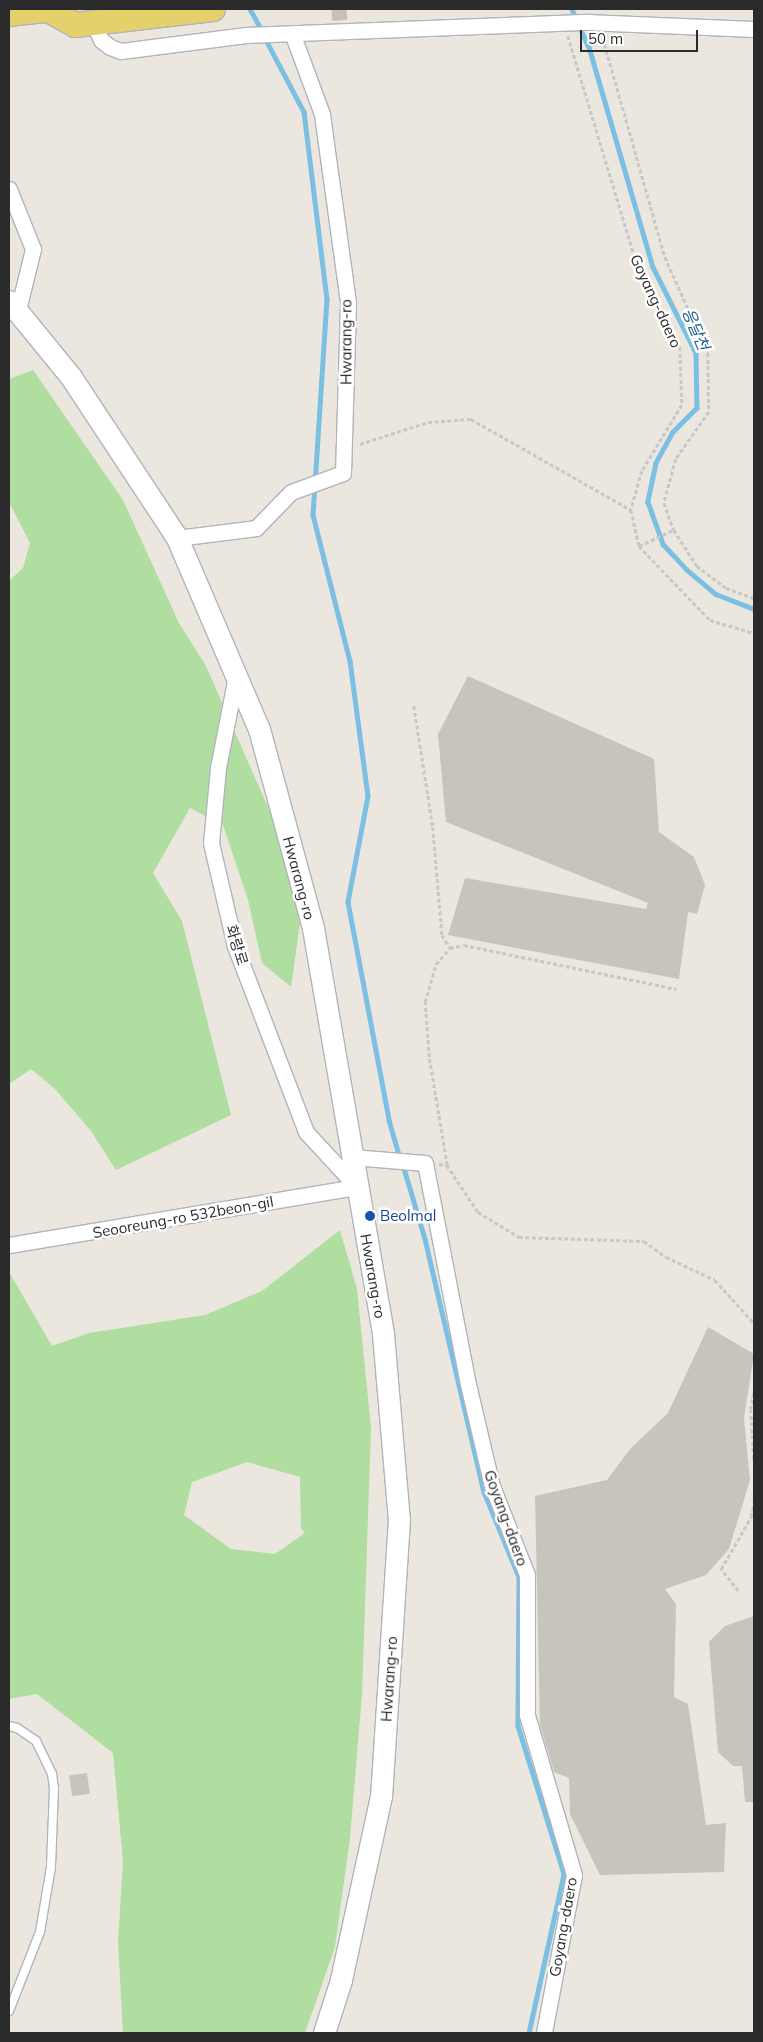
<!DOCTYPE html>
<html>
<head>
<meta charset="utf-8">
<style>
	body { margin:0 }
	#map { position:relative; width:763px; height:2042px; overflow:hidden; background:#ebe7de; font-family:Mulish,"Noto Sans KR",sans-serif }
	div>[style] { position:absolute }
	.green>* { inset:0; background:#b0dda0 }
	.stream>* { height:4.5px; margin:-2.25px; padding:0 2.25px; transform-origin:2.25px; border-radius:2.25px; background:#7bbfe3 }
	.building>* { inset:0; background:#c7c3bd; transform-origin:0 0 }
	.street-tunnel>* { height:15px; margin-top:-7.5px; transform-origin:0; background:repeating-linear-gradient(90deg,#c5c1ba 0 15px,transparent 0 23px) }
	.path>* { height:2.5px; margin-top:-1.25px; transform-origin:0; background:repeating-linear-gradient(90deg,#c8c8c8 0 4px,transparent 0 6.5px) }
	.roads { filter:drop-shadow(1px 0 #b1b3bd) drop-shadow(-1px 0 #b1b3bd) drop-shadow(0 1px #b1b3bd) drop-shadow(0 -1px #b1b3bd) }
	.lane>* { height:8px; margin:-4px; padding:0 4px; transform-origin:4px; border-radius:4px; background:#fff }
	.street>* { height:15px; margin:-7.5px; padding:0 7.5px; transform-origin:7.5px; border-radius:7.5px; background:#fff }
	.secondary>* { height:21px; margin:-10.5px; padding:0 10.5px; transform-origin:10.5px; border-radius:10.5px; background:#fff }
	.primary>* { height:24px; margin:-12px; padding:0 12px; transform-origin:12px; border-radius:12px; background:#e4d16b }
	.dots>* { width:14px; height:14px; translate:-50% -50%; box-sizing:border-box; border:2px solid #fff; border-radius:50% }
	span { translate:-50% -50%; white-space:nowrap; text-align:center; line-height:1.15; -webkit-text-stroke:5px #fff; paint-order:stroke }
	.street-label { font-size:15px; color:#2b2b2b }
	.transit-label { font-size:15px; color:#164399 }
	.left { translate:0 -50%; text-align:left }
	.water-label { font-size:16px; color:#1a5e8f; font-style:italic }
	.frame { position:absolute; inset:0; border:10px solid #2b2b2b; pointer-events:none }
	.scale { position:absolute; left:580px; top:30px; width:118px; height:22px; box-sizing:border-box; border:2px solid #2b2b2b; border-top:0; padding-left:6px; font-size:15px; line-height:18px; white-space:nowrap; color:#2b2b2b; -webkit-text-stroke:4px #fff; paint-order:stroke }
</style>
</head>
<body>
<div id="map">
	<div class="green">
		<div style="clip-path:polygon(33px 370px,123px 500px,179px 623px,206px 666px,277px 828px,300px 923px,291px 987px,262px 963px,248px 900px,223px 825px,190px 808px,153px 873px,182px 921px,231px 1115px,116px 1170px,91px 1131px,55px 1089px,31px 1069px,9px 1084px,9px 581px,23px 568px,30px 543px,9px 502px,9px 379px)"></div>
		<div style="clip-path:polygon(evenodd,340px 1230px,357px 1289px,371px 1428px,362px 1695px,350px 1838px,335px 1947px,305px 2033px,123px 2033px,118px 1942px,123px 1861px,113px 1753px,37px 1694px,9px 1699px,9px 1272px,52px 1346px,89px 1333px,205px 1315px,262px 1291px,340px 1230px,247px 1462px,300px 1477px,301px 1528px,305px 1533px,275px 1554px,231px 1549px,184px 1515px,192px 1482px,247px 1462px)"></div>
	</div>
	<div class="stream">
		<div style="left:250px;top:9px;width:25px;rotate:61deg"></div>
		<div style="left:572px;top:9px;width:11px;rotate:68deg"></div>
		<div style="left:579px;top:26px;width:23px;rotate:65deg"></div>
		<div style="left:589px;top:47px;width:229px;rotate:73.8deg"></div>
		<div style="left:653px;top:267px;width:96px;rotate:63.4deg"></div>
		<div style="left:696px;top:353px;width:55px;rotate:89deg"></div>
		<div style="left:697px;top:408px;width:34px;rotate:135deg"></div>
		<div style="left:673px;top:432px;width:35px;rotate:119deg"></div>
		<div style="left:656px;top:463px;width:40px;rotate:102deg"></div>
		<div style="left:648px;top:502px;width:45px;rotate:70.3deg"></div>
		<div style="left:663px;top:544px;width:34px;rotate:47deg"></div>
		<div style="left:686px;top:569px;width:39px;rotate:40deg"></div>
		<div style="left:716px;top:594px;width:41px;rotate:21.5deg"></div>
		<div style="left:265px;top:38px;width:84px;rotate:62.2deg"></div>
		<div style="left:304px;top:112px;width:188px;rotate:83deg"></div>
		<div style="left:327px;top:299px;width:216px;rotate:93.7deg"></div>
		<div style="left:313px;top:515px;width:151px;rotate:75.8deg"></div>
		<div style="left:350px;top:661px;width:136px;rotate:82.4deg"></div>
		<div style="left:368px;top:796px;width:108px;rotate:100.7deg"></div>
		<div style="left:348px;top:902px;width:222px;rotate:79.3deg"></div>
		<div style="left:389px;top:1120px;width:40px;rotate:74deg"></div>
		<div style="left:403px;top:1165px;width:77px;rotate:73.4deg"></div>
		<div style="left:425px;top:1239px;width:260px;rotate:76.9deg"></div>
		<div style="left:484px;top:1492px;width:92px;rotate:67.6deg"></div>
		<div style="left:519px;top:1577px;width:149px;rotate:90.4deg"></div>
		<div style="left:518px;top:1726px;width:155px;rotate:72.7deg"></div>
		<div style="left:564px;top:1874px;width:163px;rotate:102.4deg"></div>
	</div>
	<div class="building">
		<div style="clip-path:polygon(468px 676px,654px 759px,659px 832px,694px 857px,705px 885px,697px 914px,688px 912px,679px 979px,448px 935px,465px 878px,646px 909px,648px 903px,446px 822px,438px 734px)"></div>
		<div style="clip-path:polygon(708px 1327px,754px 1354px,744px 1418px,750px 1480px,729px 1549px,706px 1575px,665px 1589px,676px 1604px,674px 1697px,688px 1704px,706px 1825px,726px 1823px,724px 1872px,600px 1875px,570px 1814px,569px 1778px,554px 1772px,540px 1725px,535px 1496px,607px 1480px,630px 1449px,668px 1413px)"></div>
		<div style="clip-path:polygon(754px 1616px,754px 1802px,745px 1802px,742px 1766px,733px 1766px,718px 1752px,709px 1642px,725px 1626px)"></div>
		<div style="left:87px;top:1773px;width:21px;height:18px;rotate:82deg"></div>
	</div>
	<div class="street-tunnel">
		<div style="left:339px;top:9px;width:11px;rotate:85deg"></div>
	</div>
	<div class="path">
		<div style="left:568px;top:36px;width:238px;rotate:73.2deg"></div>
		<div style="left:637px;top:264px;width:93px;rotate:62.6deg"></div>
		<div style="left:680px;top:347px;width:58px;rotate:88deg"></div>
		<div style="left:682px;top:405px;width:77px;rotate:121.2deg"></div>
		<div style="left:642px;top:471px;width:41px;rotate:105.8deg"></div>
		<div style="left:631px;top:510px;width:37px;rotate:77deg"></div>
		<div style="left:639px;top:546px;width:103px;rotate:46.2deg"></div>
		<div style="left:710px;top:620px;width:46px;rotate:16.5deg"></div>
		<div style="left:603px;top:38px;width:228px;rotate:74.2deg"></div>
		<div style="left:665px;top:257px;width:105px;rotate:65.9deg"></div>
		<div style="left:708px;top:353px;width:59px;rotate:89deg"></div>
		<div style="left:709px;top:412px;width:57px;rotate:125.1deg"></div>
		<div style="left:676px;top:459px;width:46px;rotate:105.3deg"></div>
		<div style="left:664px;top:503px;width:29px;rotate:70deg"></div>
		<div style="left:674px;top:530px;width:43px;rotate:57.4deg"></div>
		<div style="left:697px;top:566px;width:36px;rotate:37deg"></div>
		<div style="left:726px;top:588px;width:30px;rotate:20deg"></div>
		<div style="left:360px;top:444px;width:71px;rotate:-17.9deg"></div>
		<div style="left:428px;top:422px;width:43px;rotate:-4deg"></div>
		<div style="left:471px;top:419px;width:184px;rotate:29.6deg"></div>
		<div style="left:639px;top:546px;width:38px;rotate:-25deg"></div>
		<div style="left:414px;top:706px;width:122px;rotate:81.1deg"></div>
		<div style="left:433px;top:827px;width:108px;rotate:85.2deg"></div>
		<div style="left:442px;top:935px;width:15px;rotate:58deg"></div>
		<div style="left:439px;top:1164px;width:8px;rotate:7deg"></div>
		<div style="left:447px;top:1165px;width:56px;rotate:56.6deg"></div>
		<div style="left:478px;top:1212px;width:48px;rotate:31.4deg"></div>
		<div style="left:519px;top:1237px;width:125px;rotate:1.8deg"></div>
		<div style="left:644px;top:1241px;width:27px;rotate:36deg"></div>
		<div style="left:666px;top:1257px;width:54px;rotate:25.1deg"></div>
		<div style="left:715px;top:1280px;width:58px;rotate:47.8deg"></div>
		<div style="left:447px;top:1165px;width:109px;rotate:-99.5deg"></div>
		<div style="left:429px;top:1057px;width:55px;rotate:-94.2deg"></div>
		<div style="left:425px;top:1002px;width:40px;rotate:-74deg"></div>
		<div style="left:436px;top:964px;width:21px;rotate:-49deg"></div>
		<div style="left:450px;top:948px;width:14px;rotate:-12deg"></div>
		<div style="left:464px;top:945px;width:217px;rotate:11.7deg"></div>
		<div style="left:754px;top:1393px;width:16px;rotate:101deg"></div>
		<div style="left:751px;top:1409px;width:52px;rotate:86.7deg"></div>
		<div style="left:738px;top:1591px;width:28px;rotate:-128deg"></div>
		<div style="left:721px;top:1569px;width:60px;rotate:-60deg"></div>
		<div style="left:751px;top:1517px;width:15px;rotate:-79deg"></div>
	</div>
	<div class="roads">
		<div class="lane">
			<div style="left:9px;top:1726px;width:8px;rotate:14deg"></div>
			<div style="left:17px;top:1728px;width:23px;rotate:34deg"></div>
			<div style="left:36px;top:1741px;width:37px;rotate:64deg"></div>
			<div style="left:52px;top:1774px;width:14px;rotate:82deg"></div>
			<div style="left:54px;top:1788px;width:79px;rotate:92.2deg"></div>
			<div style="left:51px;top:1867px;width:66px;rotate:99.6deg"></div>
			<div style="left:40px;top:1932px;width:85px;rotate:111.4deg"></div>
		</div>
		<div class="street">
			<div style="left:93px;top:22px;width:20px;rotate:66deg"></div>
			<div style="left:101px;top:40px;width:11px;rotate:38deg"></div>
			<div style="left:110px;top:47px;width:12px;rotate:20deg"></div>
			<div style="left:121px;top:51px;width:126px;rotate:-7.3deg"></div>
			<div style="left:246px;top:35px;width:343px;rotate:-2.2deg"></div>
			<div style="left:589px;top:22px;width:165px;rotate:2.4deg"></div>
			<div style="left:9px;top:189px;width:65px;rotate:68.2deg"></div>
			<div style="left:33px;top:249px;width:63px;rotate:103.8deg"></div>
			<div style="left:177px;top:538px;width:80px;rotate:-7.2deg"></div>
			<div style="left:256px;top:528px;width:50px;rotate:-45.8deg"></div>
			<div style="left:291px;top:492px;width:55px;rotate:-20.1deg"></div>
			<div style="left:343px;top:473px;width:171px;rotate:-88.3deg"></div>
			<div style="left:348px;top:302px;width:190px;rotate:-97.9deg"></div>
			<div style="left:322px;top:114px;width:86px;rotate:-110.3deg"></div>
			<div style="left:236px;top:676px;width:94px;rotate:101.1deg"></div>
			<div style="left:218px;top:768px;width:75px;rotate:95.3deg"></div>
			<div style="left:211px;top:843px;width:106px;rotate:76.9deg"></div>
			<div style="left:235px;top:946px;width:199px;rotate:69.1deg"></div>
			<div style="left:306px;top:1132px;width:75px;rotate:47.2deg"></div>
			<div style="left:352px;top:1157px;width:73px;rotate:4.7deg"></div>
			<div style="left:425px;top:1163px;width:225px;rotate:79deg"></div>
			<div style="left:468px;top:1384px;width:105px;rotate:76.8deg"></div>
			<div style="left:492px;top:1486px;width:96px;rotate:68.5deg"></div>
			<div style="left:527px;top:1575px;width:140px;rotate:90deg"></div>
			<div style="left:527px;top:1715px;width:167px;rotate:73.6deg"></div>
			<div style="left:574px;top:1875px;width:161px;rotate:100.8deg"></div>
			<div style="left:9px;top:1245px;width:353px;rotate:-9.5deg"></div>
		</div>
		<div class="secondary">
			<div style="left:9px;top:301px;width:98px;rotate:50.8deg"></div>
			<div style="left:71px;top:377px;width:193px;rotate:56.6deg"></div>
			<div style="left:177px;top:538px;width:208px;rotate:66.8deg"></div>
			<div style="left:259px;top:729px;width:206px;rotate:74.8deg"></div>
			<div style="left:313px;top:928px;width:412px;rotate:80.2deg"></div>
			<div style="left:383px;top:1334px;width:186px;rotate:85.1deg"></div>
			<div style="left:399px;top:1519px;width:278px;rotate:93.7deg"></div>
			<div style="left:381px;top:1796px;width:188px;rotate:102.3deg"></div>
			<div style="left:341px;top:1980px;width:56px;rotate:107.8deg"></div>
		</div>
		<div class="primary">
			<div style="left:50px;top:11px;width:29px;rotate:29deg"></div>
			<div style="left:75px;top:25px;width:139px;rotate:-6.6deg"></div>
			<div style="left:9px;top:14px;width:44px;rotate:-6.5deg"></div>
		</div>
	</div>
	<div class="dots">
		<div style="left:370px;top:1216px;background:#1a4fb4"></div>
	</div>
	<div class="street-label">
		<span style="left:656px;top:301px;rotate:65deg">Goyang-daero</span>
		<span style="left:346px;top:342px;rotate:-90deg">Hwarang-ro</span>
		<span style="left:299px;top:878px;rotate:75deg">Hwarang-ro</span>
		<span style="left:237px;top:945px;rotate:73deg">화랑로</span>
		<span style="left:183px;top:1217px;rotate:-10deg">Seooreung-ro 532beon-gil</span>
		<span style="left:373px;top:1276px;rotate:80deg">Hwarang-ro</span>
		<span style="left:506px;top:1518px;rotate:70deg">Goyang-daero</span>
		<span style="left:389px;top:1679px;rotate:-86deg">Hwarang-ro</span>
		<span style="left:563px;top:1927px;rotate:-80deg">Goyang-daero</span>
	</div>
	<div class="transit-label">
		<span class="left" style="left:380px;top:1216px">Beolmal</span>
	</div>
	<div class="water-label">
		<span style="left:696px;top:329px;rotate:67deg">응달천</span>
	</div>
	<div class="frame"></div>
	<div class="scale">50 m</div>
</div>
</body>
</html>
